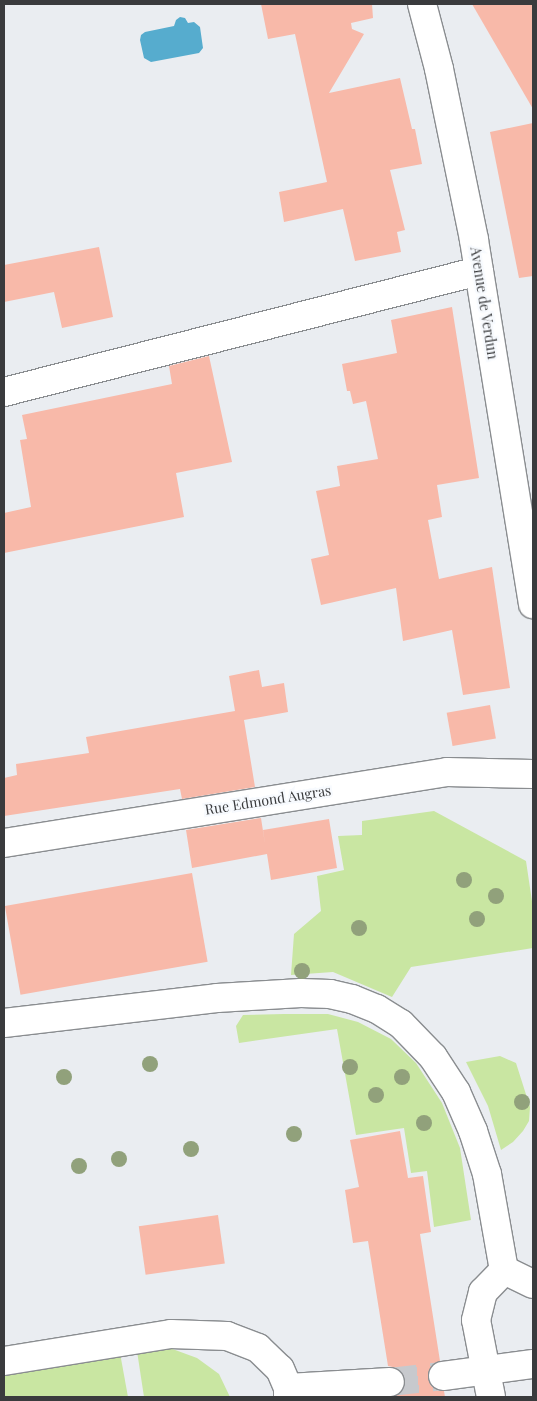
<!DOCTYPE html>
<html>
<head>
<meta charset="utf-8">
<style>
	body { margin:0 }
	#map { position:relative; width:537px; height:1401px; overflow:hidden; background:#eaedf1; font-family:"Playfair Display",serif }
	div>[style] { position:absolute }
	.green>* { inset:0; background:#c9e6a2 }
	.water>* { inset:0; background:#56acce }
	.building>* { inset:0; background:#f8b9a9; transform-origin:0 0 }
	.minor-tunnel>* { height:28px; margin-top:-14px; transform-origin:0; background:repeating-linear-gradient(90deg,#c7c9cd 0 28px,transparent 0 42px) }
	.roads { filter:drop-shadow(1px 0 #8a8d90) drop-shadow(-1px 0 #8a8d90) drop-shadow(0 1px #8a8d90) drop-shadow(0 -1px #8a8d90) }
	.minor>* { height:28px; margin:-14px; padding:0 14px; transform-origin:14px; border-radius:14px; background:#fff }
	.major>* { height:28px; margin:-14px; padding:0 14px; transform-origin:14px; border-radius:14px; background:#fff }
	.trees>* { width:16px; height:16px; margin:-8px; border-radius:50%; background:#91a17b }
	span { translate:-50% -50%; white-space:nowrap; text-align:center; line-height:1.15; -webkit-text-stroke:4.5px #f7fafe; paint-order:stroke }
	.street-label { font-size:14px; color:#3a3b3d }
	.frame { position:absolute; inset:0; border:5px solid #3a3b3d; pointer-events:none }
</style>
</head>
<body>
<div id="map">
	<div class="green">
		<div style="clip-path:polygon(434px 811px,526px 861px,533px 908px,533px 948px,411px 967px,392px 997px,333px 972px,291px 975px,294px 934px,321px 911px,317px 876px,344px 870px,338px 836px,362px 835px,362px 821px)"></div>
		<div style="clip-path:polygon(284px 1014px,328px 1014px,358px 1022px,391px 1039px,416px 1063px,442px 1103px,460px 1148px,471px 1220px,434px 1227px,427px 1171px,411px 1173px,404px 1128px,356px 1135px,337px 1029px,239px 1043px,236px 1026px,243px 1015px)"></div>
		<div style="clip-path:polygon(500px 1056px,516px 1063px,530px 1107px,529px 1121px,523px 1131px,513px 1142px,501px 1150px,488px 1106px,466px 1062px)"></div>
		<div style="clip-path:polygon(167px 1347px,197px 1358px,219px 1374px,230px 1397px,144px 1397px,137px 1351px)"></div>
		<div style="clip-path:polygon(120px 1353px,128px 1397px,4px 1397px,4px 1373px)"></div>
	</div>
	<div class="water">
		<div style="clip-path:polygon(180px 17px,185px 18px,188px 23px,194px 22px,200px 27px,203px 48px,199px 53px,151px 62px,144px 58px,140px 40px,141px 35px,145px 32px,174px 26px,176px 20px)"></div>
	</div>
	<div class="building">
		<div style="clip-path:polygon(261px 4px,372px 4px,373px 18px,351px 23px,352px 29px,364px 34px,329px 93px,400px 78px,412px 129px,415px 129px,422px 164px,390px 170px,405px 230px,397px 232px,401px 252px,355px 261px,343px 209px,284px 222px,279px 192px,327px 182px,295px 34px,268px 39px)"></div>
		<div style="clip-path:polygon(472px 4px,533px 4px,533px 109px)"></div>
		<div style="clip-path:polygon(533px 123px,533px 276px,519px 278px,490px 132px)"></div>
		<div style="clip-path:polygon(99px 247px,113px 317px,62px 328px,54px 292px,4px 302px,4px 265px)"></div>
		<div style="clip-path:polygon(452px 307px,479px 478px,437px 485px,442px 517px,428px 520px,439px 579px,492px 567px,510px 688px,463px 695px,452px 630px,403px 641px,396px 588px,321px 605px,311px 559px,329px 555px,316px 491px,340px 486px,337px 466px,378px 459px,366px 401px,353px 404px,350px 391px,347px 391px,342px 364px,397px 353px,391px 320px)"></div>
		<div style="clip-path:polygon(209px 356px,232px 462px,176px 473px,184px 517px,4px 553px,4px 513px,31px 507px,20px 440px,27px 439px,22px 415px,172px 384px,169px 366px)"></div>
		<div style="clip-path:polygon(259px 670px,262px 687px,284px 683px,288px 712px,244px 720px,255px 787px,182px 799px,180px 789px,4px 816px,4px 778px,17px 775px,16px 764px,89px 753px,86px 737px,235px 711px,229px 676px)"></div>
		<div style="left:490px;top:705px;width:34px;height:44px;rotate:80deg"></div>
		<div style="clip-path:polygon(261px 818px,265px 844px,263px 830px,329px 819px,337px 868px,271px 880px,267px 854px,192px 868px,186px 830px)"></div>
		<div style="left:192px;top:873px;width:90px;height:190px;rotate:80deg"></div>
		<div style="clip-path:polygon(400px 1131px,408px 1178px,423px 1176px,431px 1232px,420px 1234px,440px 1361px,429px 1370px,428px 1378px,431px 1386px,438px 1391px,444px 1391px,445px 1397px,392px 1397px,404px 1389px,406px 1381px,403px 1374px,397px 1368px,388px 1366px,368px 1241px,353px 1243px,345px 1190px,359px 1187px,350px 1140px)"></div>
		<div style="left:218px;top:1215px;width:49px;height:80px;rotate:82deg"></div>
	</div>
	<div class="minor-tunnel">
		<div style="left:390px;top:1382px;width:53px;rotate:-6.5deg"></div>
	</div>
	<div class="roads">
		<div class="minor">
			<div style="left:4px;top:392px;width:490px;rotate:-14.3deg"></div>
			<div style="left:4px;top:1023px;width:214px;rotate:-6.7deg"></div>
			<div style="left:217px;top:998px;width:84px;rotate:-3.4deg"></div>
			<div style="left:301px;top:993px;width:29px;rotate:2deg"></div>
			<div style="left:330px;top:994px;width:23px;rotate:13deg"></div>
			<div style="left:352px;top:999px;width:27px;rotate:22deg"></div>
			<div style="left:377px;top:1009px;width:28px;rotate:32deg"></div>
			<div style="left:401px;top:1024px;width:46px;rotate:45.9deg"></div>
			<div style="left:433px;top:1057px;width:42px;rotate:56.7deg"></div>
			<div style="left:456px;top:1092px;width:43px;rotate:66.4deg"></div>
			<div style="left:473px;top:1131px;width:45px;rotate:72deg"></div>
			<div style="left:487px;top:1174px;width:97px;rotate:80deg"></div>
			<div style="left:4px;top:1361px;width:169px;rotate:-9.2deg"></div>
			<div style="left:171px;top:1334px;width:56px;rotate:2deg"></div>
			<div style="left:227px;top:1336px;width:33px;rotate:21deg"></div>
			<div style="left:258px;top:1348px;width:30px;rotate:44deg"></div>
			<div style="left:280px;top:1369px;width:21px;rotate:67deg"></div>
			<div style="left:288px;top:1388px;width:9px;rotate:90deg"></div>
			<div style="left:443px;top:1376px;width:91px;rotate:-7.6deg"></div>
			<div style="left:288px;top:1388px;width:102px;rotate:-3.4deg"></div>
			<div style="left:491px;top:1397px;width:78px;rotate:-101deg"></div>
			<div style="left:476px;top:1320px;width:29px;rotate:-76deg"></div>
			<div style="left:483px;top:1292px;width:30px;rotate:-46deg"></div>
			<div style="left:504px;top:1270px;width:32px;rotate:26deg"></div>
		</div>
		<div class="major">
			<div style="left:422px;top:4px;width:67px;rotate:75.3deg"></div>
			<div style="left:439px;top:69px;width:175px;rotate:78.4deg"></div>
			<div style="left:474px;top:240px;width:369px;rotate:80.8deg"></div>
			<div style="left:4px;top:843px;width:449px;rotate:-9.1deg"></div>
			<div style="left:447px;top:772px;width:86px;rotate:1.3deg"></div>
		</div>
	</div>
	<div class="trees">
		<div style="left:464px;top:880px"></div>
		<div style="left:496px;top:896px"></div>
		<div style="left:477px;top:919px"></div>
		<div style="left:359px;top:928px"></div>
		<div style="left:302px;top:971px"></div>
		<div style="left:150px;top:1064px"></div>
		<div style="left:350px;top:1067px"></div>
		<div style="left:64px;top:1077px"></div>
		<div style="left:402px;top:1077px"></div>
		<div style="left:376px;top:1095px"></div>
		<div style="left:522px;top:1102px"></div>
		<div style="left:424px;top:1123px"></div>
		<div style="left:294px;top:1134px"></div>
		<div style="left:191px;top:1149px"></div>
		<div style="left:119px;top:1159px"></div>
		<div style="left:79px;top:1166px"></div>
	</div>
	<div class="street-label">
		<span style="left:484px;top:303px;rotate:81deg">Avenue de Verdun</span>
		<span style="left:268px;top:800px;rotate:-9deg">Rue Edmond Augras</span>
	</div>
	<div class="frame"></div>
</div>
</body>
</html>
